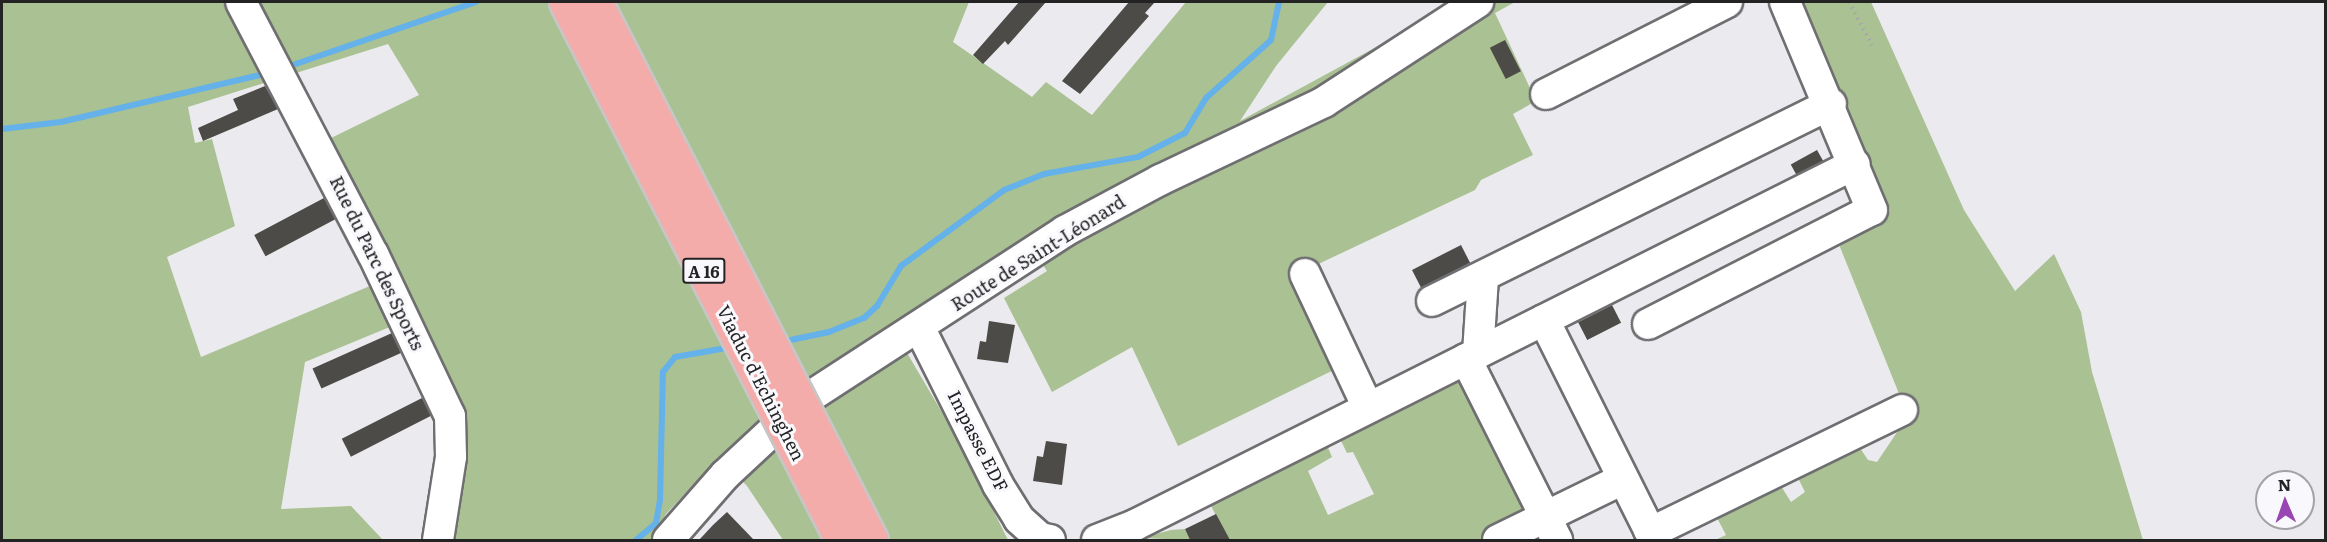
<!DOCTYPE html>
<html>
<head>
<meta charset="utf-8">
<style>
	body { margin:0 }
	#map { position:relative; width:2327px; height:542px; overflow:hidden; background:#ebeaee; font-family:Literata,serif }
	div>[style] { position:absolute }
	.green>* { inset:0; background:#a9c193 }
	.stream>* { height:6px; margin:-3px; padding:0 3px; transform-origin:3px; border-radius:3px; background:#65b1e9 }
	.building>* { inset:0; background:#4d4b48; transform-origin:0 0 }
	.path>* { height:4px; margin-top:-2px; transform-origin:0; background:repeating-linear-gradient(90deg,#a7a6a9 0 1.5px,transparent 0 6px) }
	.roads { filter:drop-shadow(2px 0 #6f6e71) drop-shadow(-2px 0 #6f6e71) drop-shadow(0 2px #6f6e71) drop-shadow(0 -2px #6f6e71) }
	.minor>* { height:30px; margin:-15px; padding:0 15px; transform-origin:15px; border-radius:15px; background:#fff }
	.bridges { filter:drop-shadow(2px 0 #c6c6c6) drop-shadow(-2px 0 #c6c6c6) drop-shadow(0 2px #c6c6c6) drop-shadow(0 -2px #c6c6c6) }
	.highway-bridge>* { height:33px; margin:-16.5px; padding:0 16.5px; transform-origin:16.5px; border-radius:16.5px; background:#f3acaa }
	span { translate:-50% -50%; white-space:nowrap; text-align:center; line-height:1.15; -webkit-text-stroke:6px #f9f8fc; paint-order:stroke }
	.shield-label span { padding:2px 4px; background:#f9f8fc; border:2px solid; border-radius:4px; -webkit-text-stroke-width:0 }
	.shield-label { font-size:16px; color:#232324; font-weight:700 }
	.street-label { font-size:18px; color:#232324 }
	.frame { position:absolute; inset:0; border:3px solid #232324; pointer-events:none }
	.north { position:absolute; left:2255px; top:470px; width:60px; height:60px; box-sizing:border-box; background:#f9f8fc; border:2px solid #a3a3a6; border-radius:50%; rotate:358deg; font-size:16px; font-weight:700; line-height:24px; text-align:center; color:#232324 }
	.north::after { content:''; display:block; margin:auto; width:21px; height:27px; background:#9945b3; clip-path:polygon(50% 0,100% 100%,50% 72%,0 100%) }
</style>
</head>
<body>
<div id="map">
	<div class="green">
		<div style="clip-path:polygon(2px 2px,969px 2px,953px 42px,1032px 97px,1046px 82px,1092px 115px,1186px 2px,1328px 2px,1276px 66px,1240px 121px,1391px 39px,1446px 2px,1515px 2px,1495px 13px,1536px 101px,1513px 114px,1533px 155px,1481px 180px,1475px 190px,1312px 267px,1344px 365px,1178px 446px,1132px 347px,1052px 392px,1004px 298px,1047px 271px,1025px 238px,893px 329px,957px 438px,1008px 540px,783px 540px,747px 486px,719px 457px,666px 514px,652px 540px,448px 540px,465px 420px,327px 140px,419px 95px,388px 44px,188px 107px,195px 143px,212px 139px,235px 226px,167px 257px,201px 357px,377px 283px,397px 324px,305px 362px,281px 509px,351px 506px,383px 540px,2px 540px)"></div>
		<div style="clip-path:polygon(1803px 2px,1871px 2px,1964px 210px,2015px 291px,2054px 254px,2081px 312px,2092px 372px,2143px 540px,1715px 540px,1726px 535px,1713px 510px,1776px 478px,1791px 502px,1805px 492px,1795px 472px,1856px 442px,1868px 460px,1877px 462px,1908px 416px,1840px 247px,1844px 238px,1890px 211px)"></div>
		<div style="clip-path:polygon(1461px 374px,1552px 540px,1229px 540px,1211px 506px,1216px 496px,1326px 443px,1332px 457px,1308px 471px,1328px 515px,1374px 494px,1353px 452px,1347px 453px,1338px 435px)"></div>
		<div style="clip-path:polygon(1185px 529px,1190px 540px,1141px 538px,1171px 530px)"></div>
	</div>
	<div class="stream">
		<div style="left:284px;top:68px;width:203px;rotate:-19deg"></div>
		<div style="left:2px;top:129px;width:59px;rotate:-6.8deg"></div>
		<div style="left:61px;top:122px;width:214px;rotate:-13.3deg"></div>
		<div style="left:781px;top:342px;width:49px;rotate:-11.8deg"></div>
		<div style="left:829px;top:332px;width:38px;rotate:-22deg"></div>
		<div style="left:864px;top:318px;width:18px;rotate:-43deg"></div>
		<div style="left:877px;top:306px;width:47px;rotate:-59deg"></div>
		<div style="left:901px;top:266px;width:128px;rotate:-36.4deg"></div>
		<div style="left:1004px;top:190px;width:43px;rotate:-21.8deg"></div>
		<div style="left:1044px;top:174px;width:96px;rotate:-10.3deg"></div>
		<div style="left:1138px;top:157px;width:53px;rotate:-27.1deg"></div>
		<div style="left:1185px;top:133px;width:41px;rotate:-59deg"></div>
		<div style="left:1206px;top:98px;width:87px;rotate:-41.7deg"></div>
		<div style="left:1271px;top:40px;width:39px;rotate:-78deg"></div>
		<div style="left:636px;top:540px;width:26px;rotate:-40deg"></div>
		<div style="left:656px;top:523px;width:23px;rotate:-80deg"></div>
		<div style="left:660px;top:500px;width:128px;rotate:-88.7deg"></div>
		<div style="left:663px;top:372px;width:19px;rotate:-51deg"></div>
		<div style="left:675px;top:357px;width:58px;rotate:-10deg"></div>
	</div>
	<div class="building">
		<div style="clip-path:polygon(1019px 2px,1046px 2px,1008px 45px,1005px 41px,983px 64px,973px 55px)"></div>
		<div style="clip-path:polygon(1129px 2px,1155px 2px,1145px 13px,1149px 16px,1080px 94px,1062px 81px)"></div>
		<div style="left:1505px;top:40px;width:35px;height:17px;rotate:63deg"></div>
		<div style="clip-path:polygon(265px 86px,278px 109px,203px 141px,198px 128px,238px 110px,233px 99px)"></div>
		<div style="left:1817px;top:150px;width:13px;height:30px;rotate:61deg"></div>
		<div style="left:324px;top:198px;width:24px;height:79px;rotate:62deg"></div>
		<div style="left:1461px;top:245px;width:20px;height:55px;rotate:63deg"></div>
		<div style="left:1612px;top:305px;width:20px;height:38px;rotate:63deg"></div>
		<div style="clip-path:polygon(989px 321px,1015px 325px,1008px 363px,977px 359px,980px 341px,986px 342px)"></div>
		<div style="left:392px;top:333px;width:22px;height:87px;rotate:66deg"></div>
		<div style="left:422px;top:398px;width:20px;height:90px;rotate:63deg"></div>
		<div style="clip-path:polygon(1046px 441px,1067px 444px,1062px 485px,1033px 481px,1037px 456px,1043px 457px)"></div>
		<div style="clip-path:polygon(727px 512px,754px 540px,699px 540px,713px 525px)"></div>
		<div style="clip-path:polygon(1216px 514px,1230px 540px,1190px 540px,1185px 529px)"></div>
	</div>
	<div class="path">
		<div style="left:1849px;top:2px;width:49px;rotate:61.9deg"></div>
	</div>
	<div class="roads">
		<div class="minor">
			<div style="left:241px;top:2px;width:284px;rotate:62.4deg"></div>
			<div style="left:373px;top:254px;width:179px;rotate:64.6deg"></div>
			<div style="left:450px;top:416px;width:41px;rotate:88.6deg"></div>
			<div style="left:451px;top:457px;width:84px;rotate:98.9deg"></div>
			<div style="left:1546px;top:94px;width:203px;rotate:-26.9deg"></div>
			<div style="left:1305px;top:274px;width:148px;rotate:64.8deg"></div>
			<div style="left:1432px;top:301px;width:445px;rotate:-26.3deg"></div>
			<div style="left:1544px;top:320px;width:235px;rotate:63.4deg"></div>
			<div style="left:1649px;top:530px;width:5px;rotate:11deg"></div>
			<div style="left:1654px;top:531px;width:276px;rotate:-26deg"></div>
			<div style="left:1648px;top:324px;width:251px;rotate:-27deg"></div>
			<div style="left:1872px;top:210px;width:225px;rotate:-112.7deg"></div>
			<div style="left:920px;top:329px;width:174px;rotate:63.4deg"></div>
			<div style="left:998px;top:485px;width:40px;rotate:58deg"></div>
			<div style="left:1019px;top:519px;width:28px;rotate:42deg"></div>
			<div style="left:1040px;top:538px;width:10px;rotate:11deg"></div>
			<div style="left:1478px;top:353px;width:75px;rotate:-86.2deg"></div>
			<div style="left:1466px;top:359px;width:203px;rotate:63.3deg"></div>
			<div style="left:668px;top:540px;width:86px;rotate:-48.8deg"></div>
			<div style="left:725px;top:475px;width:113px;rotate:-42.9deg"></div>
			<div style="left:808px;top:398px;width:306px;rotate:-33deg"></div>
			<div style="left:1065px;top:231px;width:108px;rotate:-28.2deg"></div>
			<div style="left:1160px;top:180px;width:182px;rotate:-25.4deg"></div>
			<div style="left:1324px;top:102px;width:184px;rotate:-33deg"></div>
			<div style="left:1097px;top:540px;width:41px;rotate:-21.5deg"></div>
			<div style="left:1135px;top:525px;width:805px;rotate:-26.63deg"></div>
			<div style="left:1498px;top:540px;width:139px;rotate:-26deg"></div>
		</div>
	</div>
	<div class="bridges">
		<div class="highway-bridge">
			<div style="left:566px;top:2px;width:605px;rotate:62.84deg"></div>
			<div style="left:595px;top:2px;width:605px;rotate:62.84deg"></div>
		</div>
	</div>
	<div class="shield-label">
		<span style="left:704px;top:271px">A 16</span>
	</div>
	<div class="street-label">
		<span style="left:1038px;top:253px;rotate:-32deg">Route de Saint-Léonard</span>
		<span style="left:377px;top:263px;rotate:64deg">Rue du Parc des Sports</span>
		<span style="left:761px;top:383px;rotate:63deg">Viaduc d'Echinghen</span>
		<span style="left:978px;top:441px;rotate:63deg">Impasse EDF</span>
	</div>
	<div class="frame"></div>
	<div class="north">N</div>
</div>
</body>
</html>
